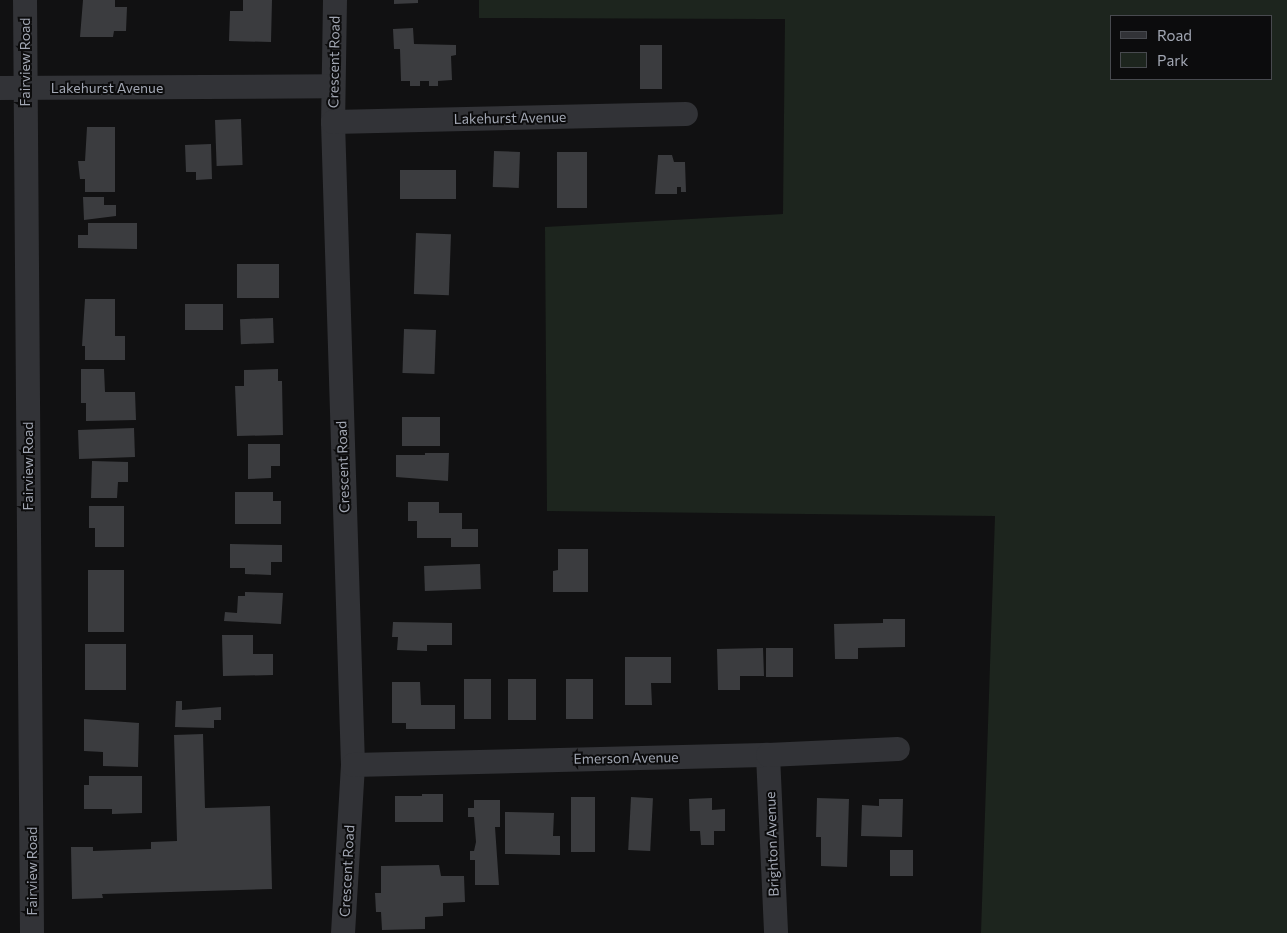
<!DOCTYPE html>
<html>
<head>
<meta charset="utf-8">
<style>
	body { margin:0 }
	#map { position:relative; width:1287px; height:933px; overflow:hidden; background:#111112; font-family:Commissioner,sans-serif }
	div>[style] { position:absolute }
	.green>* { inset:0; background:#1d251e }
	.building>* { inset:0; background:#3b3c3f; transform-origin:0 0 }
	.minor>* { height:24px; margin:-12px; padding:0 12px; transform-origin:12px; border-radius:12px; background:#323337 }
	span { translate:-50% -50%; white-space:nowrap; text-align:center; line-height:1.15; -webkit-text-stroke:4px #0c0c0d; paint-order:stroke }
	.street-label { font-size:14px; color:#a2a7b3 }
	.legend { position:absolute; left:1110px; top:15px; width:162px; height:65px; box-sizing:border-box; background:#0c0c0d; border:1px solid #484a4f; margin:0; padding:6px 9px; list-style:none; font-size:15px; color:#a2a7b3 }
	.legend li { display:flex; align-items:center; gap:10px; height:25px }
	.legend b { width:25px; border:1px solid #484a4f }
</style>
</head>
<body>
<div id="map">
	<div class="green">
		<div style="clip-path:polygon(evenodd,479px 0,1287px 0,1287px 933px,981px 933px,995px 516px,547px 511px,545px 227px,783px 214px,785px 19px,479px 18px,479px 0,1111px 16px,1271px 16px,1271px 79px,1111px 79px,1111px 16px)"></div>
	</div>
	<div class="building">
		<div style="clip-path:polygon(83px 0,115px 0,115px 7px,127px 7px,126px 31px,114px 31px,113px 37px,80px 37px)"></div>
		<div style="clip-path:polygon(243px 0,272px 0,271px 42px,229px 41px,230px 11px,243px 11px)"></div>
		<div style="clip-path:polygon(394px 0,418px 0,418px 3px,394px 4px)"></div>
		<div style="clip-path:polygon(413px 28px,414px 44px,456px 45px,456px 55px,451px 56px,452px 80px,438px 81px,438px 86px,429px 86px,429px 81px,420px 81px,420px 86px,410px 86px,410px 81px,401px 81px,400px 49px,394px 49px,393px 29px)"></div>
		<div style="left:640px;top:45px;width:22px;height:44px"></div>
		<div style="left:241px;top:119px;width:46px;height:26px;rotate:88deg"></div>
		<div style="clip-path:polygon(87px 127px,115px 127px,115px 192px,85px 192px,85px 179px,80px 179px,78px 161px,85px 161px)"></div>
		<div style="clip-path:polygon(211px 144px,212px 179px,196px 180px,196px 172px,186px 172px,185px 145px)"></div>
		<div style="left:494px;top:151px;width:26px;height:36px;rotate:2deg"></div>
		<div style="left:557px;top:152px;width:30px;height:56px"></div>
		<div style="clip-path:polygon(658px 155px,672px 155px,674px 162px,685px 162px,686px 192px,681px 192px,681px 187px,677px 187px,677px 194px,655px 194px)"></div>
		<div style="left:400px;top:170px;width:56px;height:29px"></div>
		<div style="clip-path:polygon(83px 197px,104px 197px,104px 205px,116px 205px,116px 216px,84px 220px)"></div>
		<div style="clip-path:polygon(88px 223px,137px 223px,137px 249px,78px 248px,78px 235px,88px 235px)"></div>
		<div style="left:416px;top:233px;width:35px;height:61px;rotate:2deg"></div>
		<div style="left:237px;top:264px;width:42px;height:34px"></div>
		<div style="clip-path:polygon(85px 299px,115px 299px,115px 336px,125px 336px,125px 360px,85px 360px,85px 346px,82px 346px)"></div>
		<div style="left:185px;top:304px;width:38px;height:26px"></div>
		<div style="left:273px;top:318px;width:25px;height:33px;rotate:88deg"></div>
		<div style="left:404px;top:329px;width:32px;height:44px;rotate:2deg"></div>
		<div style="clip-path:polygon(81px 369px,104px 369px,105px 392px,135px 392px,136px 420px,86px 421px,86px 403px,81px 403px)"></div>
		<div style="clip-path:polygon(278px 369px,278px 381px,282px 381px,283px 435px,237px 436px,235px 386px,244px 386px,244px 370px)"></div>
		<div style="left:402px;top:417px;width:38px;height:29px"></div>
		<div style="left:134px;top:428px;width:29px;height:56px;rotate:88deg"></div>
		<div style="clip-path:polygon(248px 444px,280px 444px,280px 466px,271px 466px,271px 478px,248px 479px)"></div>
		<div style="clip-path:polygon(425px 453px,449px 453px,448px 481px,396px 477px,396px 455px,425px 455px)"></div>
		<div style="clip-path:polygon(92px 461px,128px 462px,128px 482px,118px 482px,117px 498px,91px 498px)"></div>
		<div style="clip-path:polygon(235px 492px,273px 492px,273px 501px,281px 501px,281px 524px,235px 524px)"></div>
		<div style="clip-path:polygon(408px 502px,439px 502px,439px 513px,462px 513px,462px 529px,478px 529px,478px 547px,451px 547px,451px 538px,417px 538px,417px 521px,408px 521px)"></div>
		<div style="clip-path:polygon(89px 506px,124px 506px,124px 547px,95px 547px,95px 528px,89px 528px)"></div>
		<div style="clip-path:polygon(230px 544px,282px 545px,282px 562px,271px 562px,271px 575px,245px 574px,245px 568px,230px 568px)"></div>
		<div style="clip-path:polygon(558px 549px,588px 549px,588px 592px,553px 592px,553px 571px,558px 570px)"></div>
		<div style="left:480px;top:564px;width:25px;height:56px;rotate:88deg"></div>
		<div style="left:88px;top:570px;width:36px;height:62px"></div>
		<div style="clip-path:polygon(245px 592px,283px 593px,281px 624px,224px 621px,225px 612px,237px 613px,238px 596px,245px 596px)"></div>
		<div style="clip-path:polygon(883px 619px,905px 619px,905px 647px,858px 648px,858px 659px,835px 659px,834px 624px,883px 623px)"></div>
		<div style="clip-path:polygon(393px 622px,452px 623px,452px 645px,427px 645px,427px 651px,397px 650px,398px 637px,392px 637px)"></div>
		<div style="clip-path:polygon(222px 635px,253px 635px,253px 654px,273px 654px,273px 675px,223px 676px)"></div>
		<div style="left:85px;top:644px;width:41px;height:46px"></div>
		<div style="clip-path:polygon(763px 648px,764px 676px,740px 676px,740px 690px,718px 690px,717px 649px)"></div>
		<div style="left:766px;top:648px;width:27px;height:29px"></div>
		<div style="clip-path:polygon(625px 657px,671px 657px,671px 683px,651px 683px,652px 705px,625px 705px)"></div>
		<div style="left:464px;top:679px;width:27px;height:40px"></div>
		<div style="left:508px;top:679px;width:28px;height:41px"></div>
		<div style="left:566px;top:679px;width:27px;height:40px"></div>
		<div style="clip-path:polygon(392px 682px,420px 682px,421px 705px,455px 705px,455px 729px,406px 729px,406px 723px,392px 723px)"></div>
		<div style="clip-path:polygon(176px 701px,182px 701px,182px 710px,221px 707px,221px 720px,214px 720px,214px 728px,175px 727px)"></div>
		<div style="clip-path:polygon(84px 719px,139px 723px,138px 767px,103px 766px,103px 752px,84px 751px)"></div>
		<div style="clip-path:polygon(203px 734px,205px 808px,270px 806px,272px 889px,102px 894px,103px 898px,72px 899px,71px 847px,93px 847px,93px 851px,151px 849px,151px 842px,177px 841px,174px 735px)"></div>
		<div style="clip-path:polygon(89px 776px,142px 776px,142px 813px,112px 814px,112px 809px,84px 809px,84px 785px,89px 785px)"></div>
		<div style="clip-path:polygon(422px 794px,443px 794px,443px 822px,395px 822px,395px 796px,422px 796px)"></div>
		<div style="left:595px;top:797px;width:55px;height:24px;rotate:90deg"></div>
		<div style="left:631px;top:797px;width:22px;height:53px;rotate:3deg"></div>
		<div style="clip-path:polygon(712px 798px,712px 810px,725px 809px,725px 831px,714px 831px,714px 845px,701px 845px,700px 831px,690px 831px,689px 799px)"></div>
		<div style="clip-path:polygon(817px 798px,849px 799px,847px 867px,821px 866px,821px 837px,816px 837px)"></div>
		<div style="clip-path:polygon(879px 799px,903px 799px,902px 837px,861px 836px,862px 805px,879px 806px)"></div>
		<div style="clip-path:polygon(474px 800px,500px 800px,500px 827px,495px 827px,499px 885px,475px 885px,475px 860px,470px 860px,470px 851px,474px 851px,476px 842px,474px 817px,468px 817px,468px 808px,474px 808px)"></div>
		<div style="clip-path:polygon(505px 812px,554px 813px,553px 836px,560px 836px,560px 855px,505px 854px)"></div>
		<div style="left:890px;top:850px;width:23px;height:26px"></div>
		<div style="clip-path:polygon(439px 865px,441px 876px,464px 876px,465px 902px,443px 903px,443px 916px,425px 917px,425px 929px,382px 930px,381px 912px,376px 912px,375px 893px,381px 893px,381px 866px)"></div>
	</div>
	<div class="minor">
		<div style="left:25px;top:0;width:933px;rotate:89.57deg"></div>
		<div style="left:335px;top:0;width:122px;rotate:90.9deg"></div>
		<div style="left:333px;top:122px;width:643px;rotate:88.22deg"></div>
		<div style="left:353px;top:765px;width:168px;rotate:93.4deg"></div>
		<div style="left:0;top:88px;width:333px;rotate:-0.3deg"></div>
		<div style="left:333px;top:122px;width:353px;rotate:-1.3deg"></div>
		<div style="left:768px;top:755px;width:178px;rotate:87.4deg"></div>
		<div style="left:353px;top:765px;width:415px;rotate:-1.4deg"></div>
		<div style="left:768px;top:755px;width:130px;rotate:-2.6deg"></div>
	</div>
	<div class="street-label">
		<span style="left:25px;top:62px;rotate:-90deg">Fairview Road</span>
		<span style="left:334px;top:62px;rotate:-89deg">Crescent Road</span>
		<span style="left:107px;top:88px">Lakehurst Avenue</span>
		<span style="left:510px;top:118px;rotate:-1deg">Lakehurst Avenue</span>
		<span style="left:28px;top:466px;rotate:-90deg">Fairview Road</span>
		<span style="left:343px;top:467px;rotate:-92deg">Crescent Road</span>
		<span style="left:626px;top:758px;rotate:-1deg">Emerson Avenue</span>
		<span style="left:772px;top:844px;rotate:-92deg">Brighton Avenue</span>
		<span style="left:32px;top:871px;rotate:-90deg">Fairview Road</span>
		<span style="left:347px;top:871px;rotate:-87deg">Crescent Road</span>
	</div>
	<ul class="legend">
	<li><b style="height:6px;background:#323337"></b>Road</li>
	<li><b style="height:14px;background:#1d251e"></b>Park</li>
	</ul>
</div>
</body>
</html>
